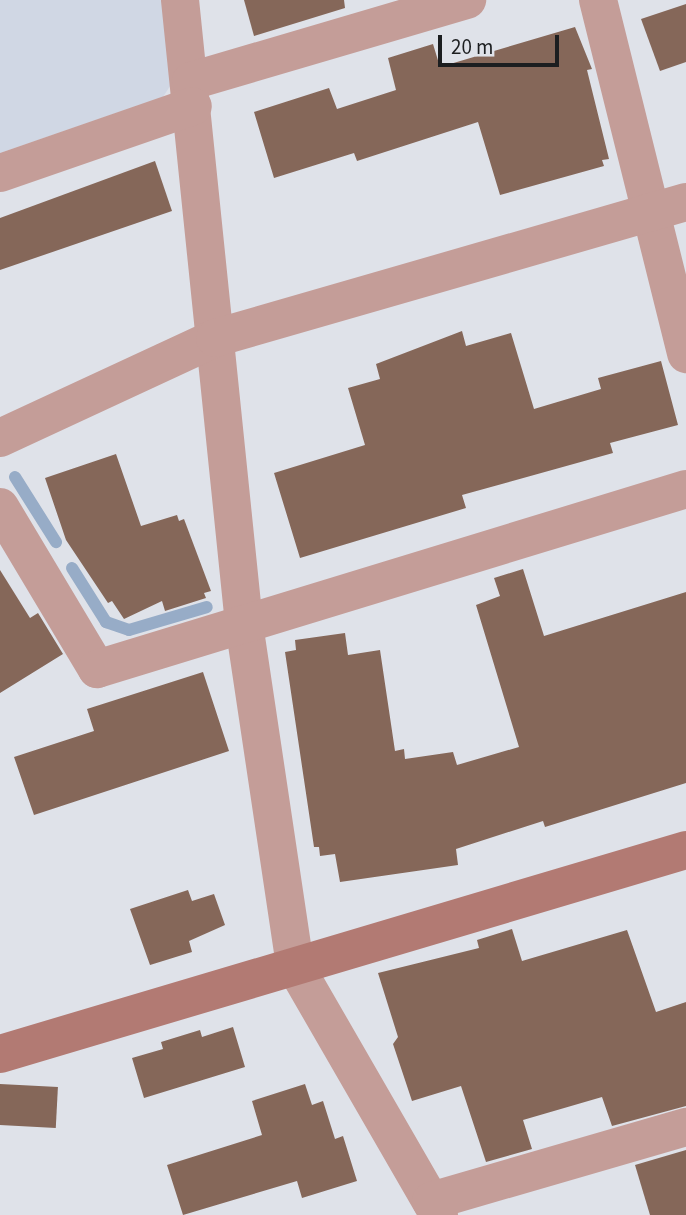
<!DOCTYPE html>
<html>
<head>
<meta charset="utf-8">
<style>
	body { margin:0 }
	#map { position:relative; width:686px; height:1215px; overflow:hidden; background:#dfe2e9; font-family:"Source Sans 3",sans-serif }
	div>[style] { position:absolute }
	.built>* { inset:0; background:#d0d7e4 }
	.stream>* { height:12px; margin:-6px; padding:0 6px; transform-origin:6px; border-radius:6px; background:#97acc7 }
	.building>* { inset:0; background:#856759; transform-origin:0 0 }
	.street>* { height:38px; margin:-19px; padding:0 19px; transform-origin:19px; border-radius:19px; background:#c49d98 }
	.secondary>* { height:38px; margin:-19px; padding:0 19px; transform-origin:19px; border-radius:19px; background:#b27a73 }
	span { translate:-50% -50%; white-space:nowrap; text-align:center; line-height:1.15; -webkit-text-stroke:5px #dfe2e9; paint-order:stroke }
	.scale { position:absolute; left:438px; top:35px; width:121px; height:32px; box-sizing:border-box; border:4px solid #1c1e20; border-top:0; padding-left:9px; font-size:21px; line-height:24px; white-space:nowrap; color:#1c1e20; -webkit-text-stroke:5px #dfe2e9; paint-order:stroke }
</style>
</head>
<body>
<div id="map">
	<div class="built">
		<div style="clip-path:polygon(0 0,162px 0,172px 83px,163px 97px,0 153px)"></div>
	</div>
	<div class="stream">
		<div style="left:15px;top:477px;width:77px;rotate:57.8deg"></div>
		<div style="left:72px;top:568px;width:64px;rotate:57.8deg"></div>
		<div style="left:106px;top:622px;width:24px;rotate:19deg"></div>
		<div style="left:129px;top:630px;width:81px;rotate:-16.4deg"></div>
	</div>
	<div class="building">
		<div style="clip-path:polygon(244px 0,344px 0,345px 8px,254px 36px)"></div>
		<div style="clip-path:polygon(686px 4px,686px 62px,660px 71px,641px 19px)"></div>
		<div style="clip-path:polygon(575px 27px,592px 69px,587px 70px,609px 159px,602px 160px,604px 166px,500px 195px,478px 122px,357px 161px,354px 153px,274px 178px,254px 112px,329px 88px,337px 109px,396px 90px,388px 58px,433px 44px,440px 67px)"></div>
		<div style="clip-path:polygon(155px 161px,172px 211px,0 270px,0 218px)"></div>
		<div style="clip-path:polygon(462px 331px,466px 346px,511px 333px,534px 409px,601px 389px,598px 378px,661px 361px,678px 425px,610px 443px,613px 453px,462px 495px,466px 508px,300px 558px,274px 473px,365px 445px,348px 388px,380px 379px,376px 364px)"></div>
		<div style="clip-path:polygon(116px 454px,141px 526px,177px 515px,179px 521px,184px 519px,211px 591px,204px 593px,206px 598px,165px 611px,162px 601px,124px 619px,112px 601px,108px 603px,66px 540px,45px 478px)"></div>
		<div style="clip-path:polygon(523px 569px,544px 636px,686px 592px,686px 783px,545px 827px,543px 821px,456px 849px,458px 865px,340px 882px,335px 854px,320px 856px,319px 847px,314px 847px,285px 652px,296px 650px,295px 640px,345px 633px,348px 655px,380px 650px,395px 751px,404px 749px,405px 759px,453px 752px,457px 765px,519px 747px,476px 605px,500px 596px,494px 578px)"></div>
		<div style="clip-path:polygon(0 570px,30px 618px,38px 613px,63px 654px,0 693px)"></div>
		<div style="clip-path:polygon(203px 672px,229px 751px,34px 815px,14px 757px,94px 731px,87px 709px)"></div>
		<div style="clip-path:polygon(188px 890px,192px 901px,214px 894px,225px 925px,189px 941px,192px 952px,150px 965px,130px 909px)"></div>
		<div style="clip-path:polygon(512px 929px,522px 961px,627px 930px,656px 1012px,686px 1002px,686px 1106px,612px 1126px,602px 1097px,523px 1120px,532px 1149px,486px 1162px,461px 1086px,412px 1101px,393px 1044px,398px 1037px,378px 973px,479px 948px,477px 940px)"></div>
		<div style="clip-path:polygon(233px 1027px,245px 1067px,144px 1098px,132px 1058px,163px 1049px,161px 1042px,200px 1030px,202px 1037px)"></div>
		<div style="left:0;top:1084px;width:58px;height:41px;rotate:3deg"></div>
		<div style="clip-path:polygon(305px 1084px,312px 1105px,323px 1101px,335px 1139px,343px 1136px,357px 1181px,302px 1198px,297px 1181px,183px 1215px,167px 1165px,262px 1135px,252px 1101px)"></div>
		<div style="clip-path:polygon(686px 1150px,686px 1215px,650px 1215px,635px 1165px)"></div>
	</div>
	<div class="street">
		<div style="left:180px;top:0;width:627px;rotate:84.14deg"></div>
		<div style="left:244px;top:624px;width:346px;rotate:81.5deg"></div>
		<div style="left:295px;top:966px;width:288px;rotate:60deg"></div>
		<div style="left:598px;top:0;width:365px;rotate:76deg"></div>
		<div style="left:191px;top:81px;width:288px;rotate:-16.4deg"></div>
		<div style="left:0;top:173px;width:204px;rotate:-19.1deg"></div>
		<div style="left:0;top:438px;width:237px;rotate:-24.9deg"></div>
		<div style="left:215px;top:338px;width:490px;rotate:-16.1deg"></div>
		<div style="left:0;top:507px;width:189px;rotate:59.1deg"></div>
		<div style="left:97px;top:669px;width:616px;rotate:-16.99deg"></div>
		<div style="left:431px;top:1201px;width:266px;rotate:-16.2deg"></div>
	</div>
	<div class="secondary">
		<div style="left:0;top:1054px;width:716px;rotate:-16.56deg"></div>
	</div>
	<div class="scale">20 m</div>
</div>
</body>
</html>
